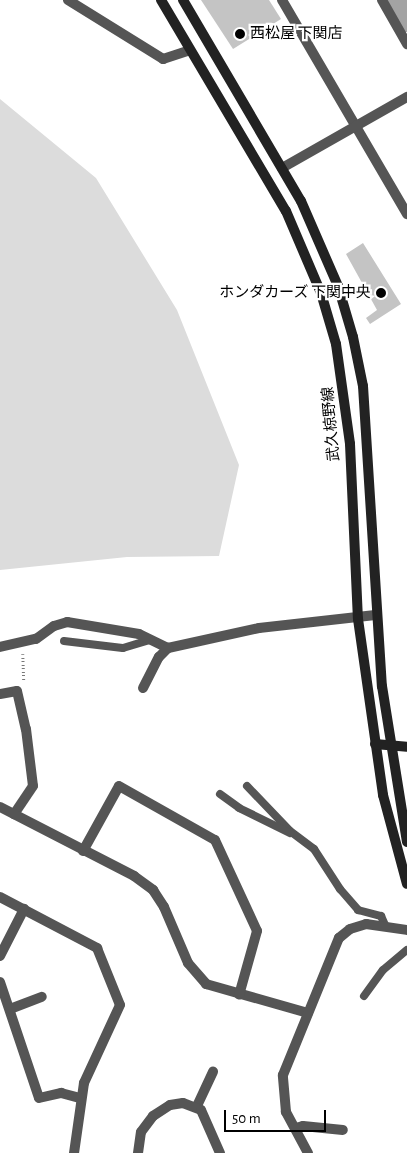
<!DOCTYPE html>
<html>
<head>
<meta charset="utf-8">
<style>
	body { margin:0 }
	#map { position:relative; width:407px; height:1153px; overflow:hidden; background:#fff; font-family:"Alegreya Sans","Noto Sans JP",sans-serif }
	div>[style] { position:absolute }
	.green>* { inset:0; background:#dcdcdc }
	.river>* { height:25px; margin:-12.5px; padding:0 12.5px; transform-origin:12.5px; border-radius:12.5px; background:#a3a3a3 }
	.building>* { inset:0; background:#c4c4c4 }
	.path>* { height:2.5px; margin-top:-1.25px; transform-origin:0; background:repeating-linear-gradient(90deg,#777 0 1px,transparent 0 3.5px) }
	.lane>* { height:8px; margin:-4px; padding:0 4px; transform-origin:4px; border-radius:4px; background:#555 }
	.street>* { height:10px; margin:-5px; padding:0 5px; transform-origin:5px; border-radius:5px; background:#555 }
	.secondary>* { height:10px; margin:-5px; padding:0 5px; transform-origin:5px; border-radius:5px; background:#222 }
	.dots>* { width:14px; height:14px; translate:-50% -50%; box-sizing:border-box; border:2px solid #fff; border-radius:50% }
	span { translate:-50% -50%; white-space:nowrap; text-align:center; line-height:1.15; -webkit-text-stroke:4.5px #fff; paint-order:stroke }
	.poi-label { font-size:15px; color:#000 }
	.left { translate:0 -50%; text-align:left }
	.right { translate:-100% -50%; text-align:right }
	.street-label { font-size:15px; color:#000 }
	.scale { position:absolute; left:224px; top:1110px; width:102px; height:22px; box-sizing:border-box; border:2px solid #000; border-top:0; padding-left:6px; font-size:15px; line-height:18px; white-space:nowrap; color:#000; -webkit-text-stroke:4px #fff; paint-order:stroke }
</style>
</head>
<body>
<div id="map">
	<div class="green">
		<div style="clip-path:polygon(0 99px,96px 178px,177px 310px,239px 465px,219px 556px,127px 557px,0 570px)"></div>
	</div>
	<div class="river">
		<div style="left:396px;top:0;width:22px;rotate:60deg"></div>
	</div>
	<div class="building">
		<div style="clip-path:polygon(201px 0,269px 0,281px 19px,233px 49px)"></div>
		<div style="clip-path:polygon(363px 243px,401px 304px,370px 324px,366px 318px,377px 310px,346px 254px)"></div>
	</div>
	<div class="path">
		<div style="left:23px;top:654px;width:27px;rotate:88deg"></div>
	</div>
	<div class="lane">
		<div style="left:64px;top:641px;width:59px;rotate:6.8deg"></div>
		<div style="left:123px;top:648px;width:28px;rotate:-17deg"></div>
		<div style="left:247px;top:786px;width:62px;rotate:46.3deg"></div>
		<div style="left:290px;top:831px;width:30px;rotate:37deg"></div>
		<div style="left:314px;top:849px;width:48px;rotate:57deg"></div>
		<div style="left:340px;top:889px;width:28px;rotate:49deg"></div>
		<div style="left:358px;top:910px;width:24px;rotate:15deg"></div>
		<div style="left:381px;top:916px;width:12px;rotate:66deg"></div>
		<div style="left:220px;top:794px;width:24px;rotate:36deg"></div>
		<div style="left:239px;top:808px;width:57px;rotate:26.1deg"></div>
		<div style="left:364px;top:996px;width:32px;rotate:-54deg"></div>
		<div style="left:383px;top:970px;width:31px;rotate:-40deg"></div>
	</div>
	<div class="street">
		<div style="left:68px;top:0;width:112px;rotate:31.8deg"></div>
		<div style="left:163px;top:59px;width:28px;rotate:-18deg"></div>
		<div style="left:282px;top:0;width:248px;rotate:59.7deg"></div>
		<div style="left:382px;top:0;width:51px;rotate:60.4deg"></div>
		<div style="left:282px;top:168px;width:144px;rotate:-29.6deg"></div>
		<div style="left:0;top:647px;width:37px;rotate:-13deg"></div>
		<div style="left:36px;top:639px;width:22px;rotate:-36deg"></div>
		<div style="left:54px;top:626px;width:14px;rotate:-17deg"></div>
		<div style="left:67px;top:622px;width:73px;rotate:9.5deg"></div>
		<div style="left:139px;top:634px;width:32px;rotate:26deg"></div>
		<div style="left:168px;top:648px;width:93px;rotate:-12.4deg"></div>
		<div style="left:259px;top:628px;width:117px;rotate:-6.4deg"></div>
		<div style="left:143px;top:688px;width:35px;rotate:-63deg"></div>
		<div style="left:159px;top:657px;width:13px;rotate:-45deg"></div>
		<div style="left:0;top:694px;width:17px;rotate:-10deg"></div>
		<div style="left:17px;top:691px;width:39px;rotate:77deg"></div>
		<div style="left:26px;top:729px;width:57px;rotate:83deg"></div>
		<div style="left:33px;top:786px;width:34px;rotate:124deg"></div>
		<div style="left:0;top:807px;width:151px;rotate:27.2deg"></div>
		<div style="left:134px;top:876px;width:24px;rotate:36deg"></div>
		<div style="left:153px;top:890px;width:20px;rotate:57deg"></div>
		<div style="left:164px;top:907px;width:61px;rotate:66.8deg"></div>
		<div style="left:188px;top:963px;width:28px;rotate:49deg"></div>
		<div style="left:206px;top:984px;width:106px;rotate:15.9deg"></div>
		<div style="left:83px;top:851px;width:74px;rotate:-61deg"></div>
		<div style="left:119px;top:786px;width:110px;rotate:29.4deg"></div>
		<div style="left:215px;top:840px;width:100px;rotate:65.2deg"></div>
		<div style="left:257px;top:931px;width:66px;rotate:105.7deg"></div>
		<div style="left:0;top:897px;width:110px;rotate:27.7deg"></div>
		<div style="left:97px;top:948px;width:61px;rotate:68deg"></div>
		<div style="left:120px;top:1005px;width:86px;rotate:114.8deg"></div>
		<div style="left:84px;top:1083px;width:71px;rotate:98.1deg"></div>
		<div style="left:0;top:956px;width:53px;rotate:-62.9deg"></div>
		<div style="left:0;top:982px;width:122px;rotate:71.4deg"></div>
		<div style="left:39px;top:1098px;width:23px;rotate:-13deg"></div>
		<div style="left:61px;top:1093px;width:20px;rotate:15deg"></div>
		<div style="left:10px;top:1009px;width:34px;rotate:-21deg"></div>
		<div style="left:197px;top:1106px;width:38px;rotate:-65deg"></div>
		<div style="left:296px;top:1128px;width:7px;rotate:-16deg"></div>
		<div style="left:303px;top:1126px;width:40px;rotate:5.7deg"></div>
		<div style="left:138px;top:1153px;width:21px;rotate:-82deg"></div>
		<div style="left:141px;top:1132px;width:20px;rotate:-53deg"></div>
		<div style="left:153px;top:1116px;width:20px;rotate:-33deg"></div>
		<div style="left:170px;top:1105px;width:13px;rotate:-9deg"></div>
		<div style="left:183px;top:1103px;width:19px;rotate:21deg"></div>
		<div style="left:201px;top:1110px;width:47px;rotate:66.2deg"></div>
		<div style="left:308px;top:1153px;width:47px;rotate:-118.2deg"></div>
		<div style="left:286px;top:1112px;width:37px;rotate:-95deg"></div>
		<div style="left:283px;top:1075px;width:148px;rotate:-67.8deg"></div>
		<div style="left:339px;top:938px;width:14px;rotate:-39deg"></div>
		<div style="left:350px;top:929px;width:17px;rotate:-17deg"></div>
		<div style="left:366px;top:924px;width:41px;rotate:8.3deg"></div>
	</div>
	<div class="secondary">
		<div style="left:161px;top:0;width:245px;rotate:59.4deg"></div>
		<div style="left:286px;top:211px;width:89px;rotate:66.9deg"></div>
		<div style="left:321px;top:293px;width:53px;rotate:73.6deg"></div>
		<div style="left:336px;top:344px;width:101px;rotate:82deg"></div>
		<div style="left:350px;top:444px;width:175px;rotate:87.4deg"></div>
		<div style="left:358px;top:619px;width:178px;rotate:81.9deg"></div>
		<div style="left:383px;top:795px;width:92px;rotate:74.9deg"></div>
		<div style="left:183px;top:0;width:233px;rotate:59.6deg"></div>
		<div style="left:301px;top:201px;width:93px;rotate:66.5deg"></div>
		<div style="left:338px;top:286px;width:53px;rotate:73.6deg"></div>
		<div style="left:353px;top:337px;width:50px;rotate:78.5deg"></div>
		<div style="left:363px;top:386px;width:301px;rotate:86.4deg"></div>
		<div style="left:382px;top:686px;width:158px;rotate:80.9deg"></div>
		<div style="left:375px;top:744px;width:32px;rotate:5deg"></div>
	</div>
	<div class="dots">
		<div style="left:240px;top:34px;background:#000"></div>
		<div style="left:381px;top:293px;background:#000"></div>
	</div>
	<div class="poi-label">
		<span class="left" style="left:250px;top:34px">西松屋 下関店</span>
		<span class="right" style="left:371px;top:293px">ホンダカーズ 下関中央</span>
	</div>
	<div class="street-label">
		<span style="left:331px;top:424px;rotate:-95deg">武久椋野線</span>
	</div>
	<div class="scale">50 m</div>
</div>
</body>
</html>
